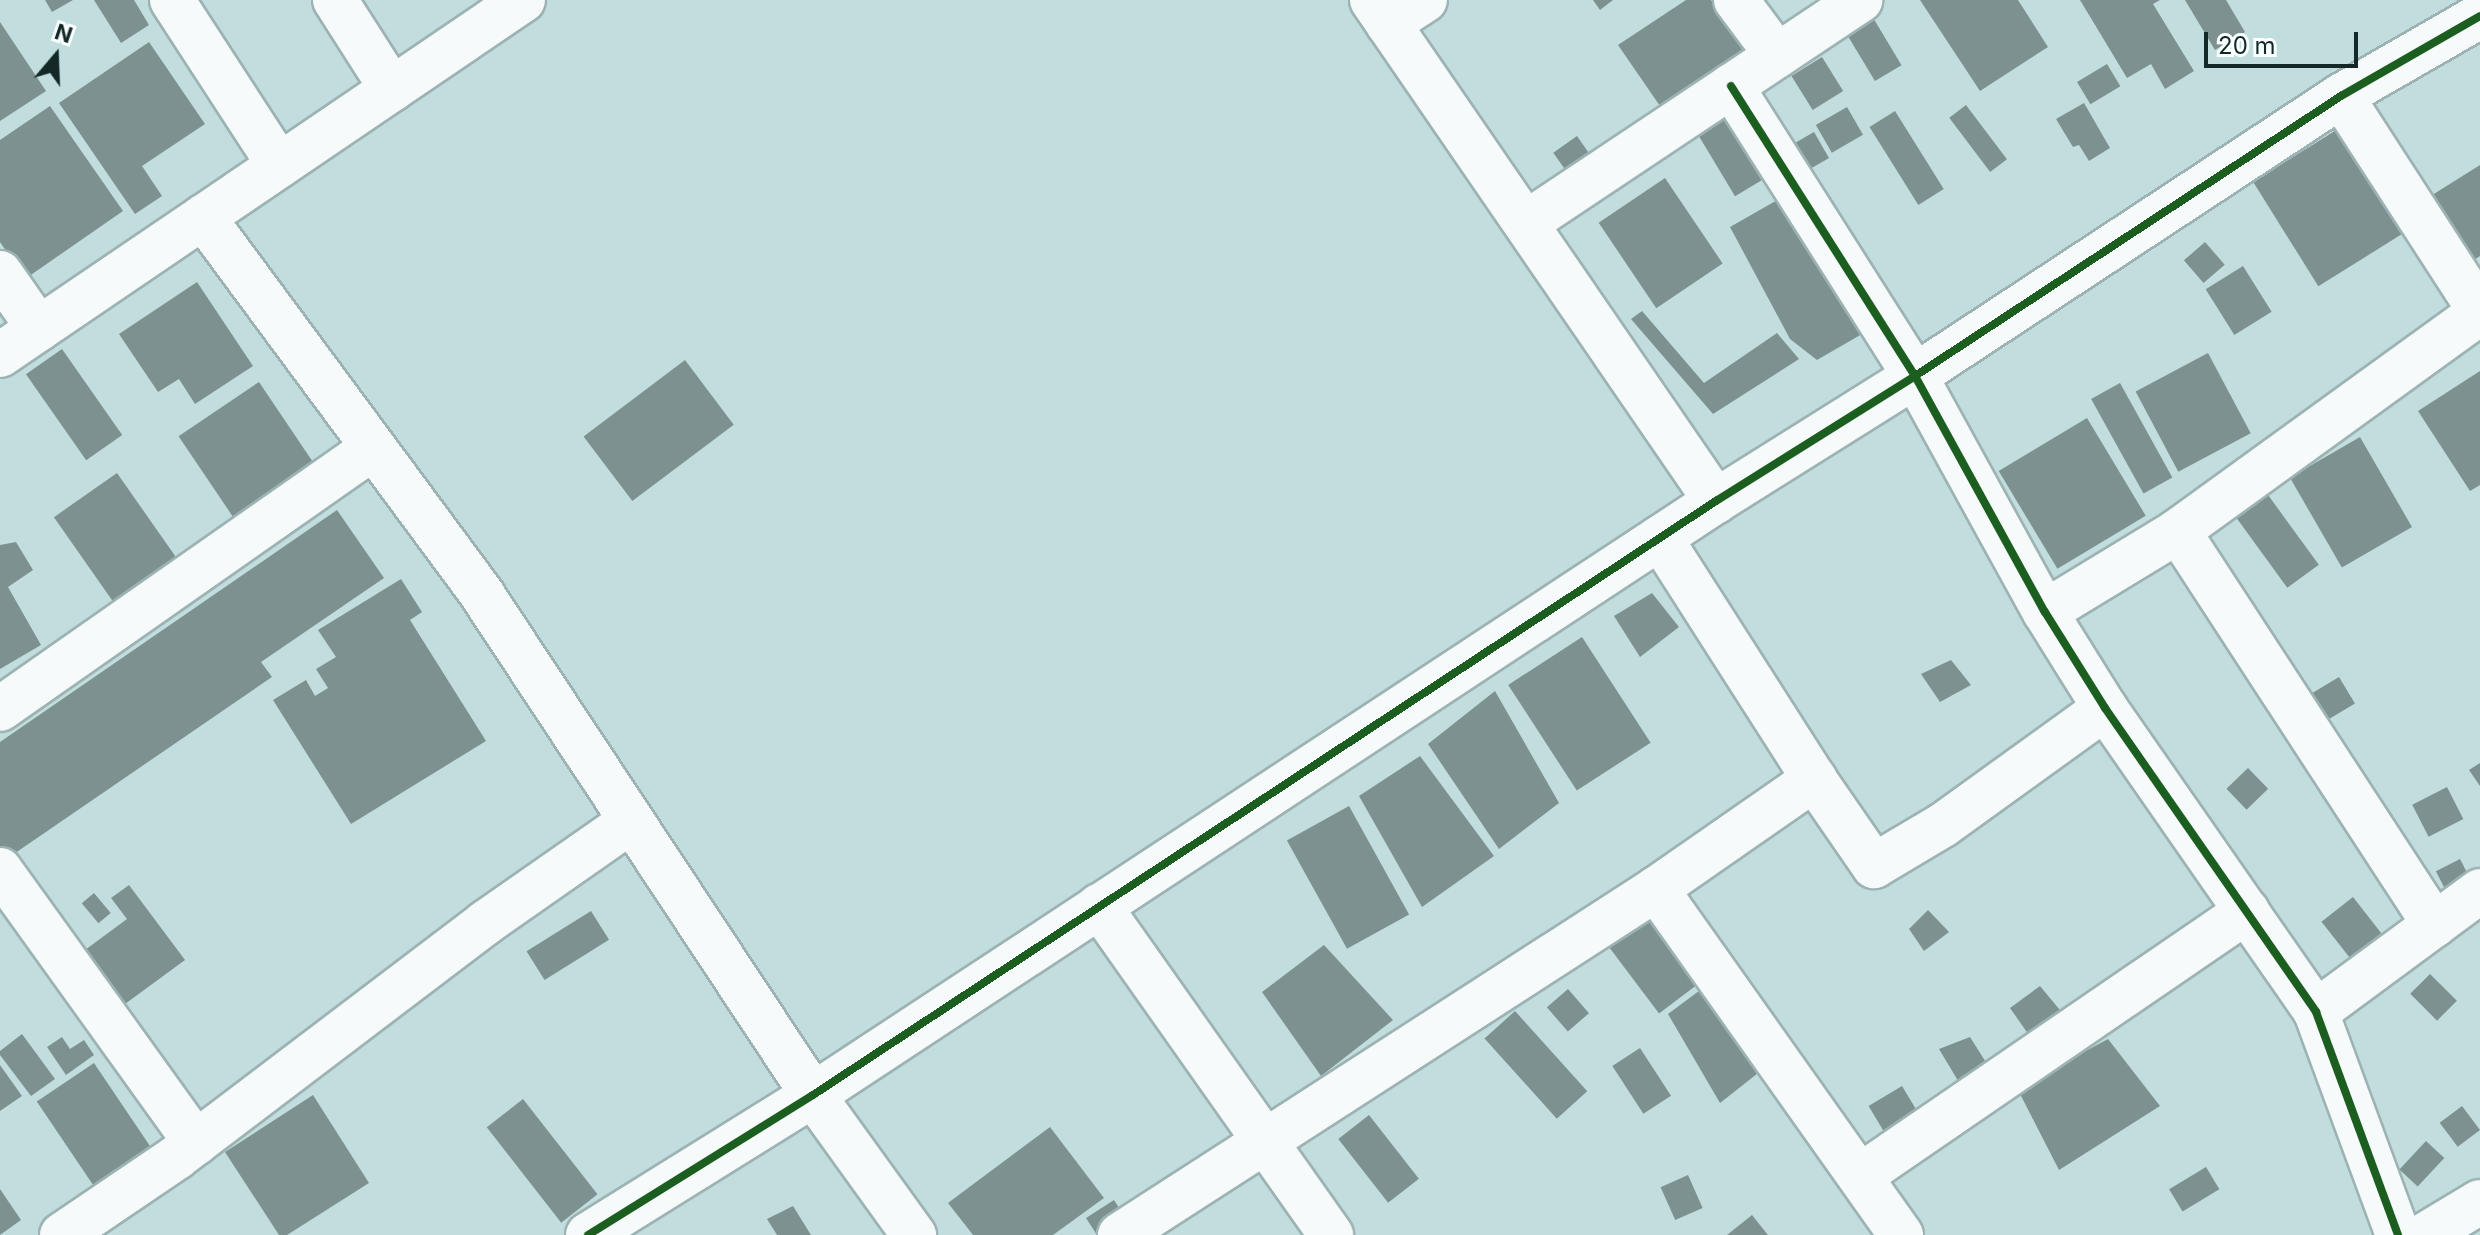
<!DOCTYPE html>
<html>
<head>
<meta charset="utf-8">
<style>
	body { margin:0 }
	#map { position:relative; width:2480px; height:1235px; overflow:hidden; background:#c2dddd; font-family:Inter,sans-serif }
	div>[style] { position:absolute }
	.building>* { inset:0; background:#7d9290; transform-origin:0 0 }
	.roads { filter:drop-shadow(2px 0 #9db3b3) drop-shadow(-2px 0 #9db3b3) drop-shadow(0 2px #9db3b3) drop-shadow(0 -2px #9db3b3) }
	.minor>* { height:44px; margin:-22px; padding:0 22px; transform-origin:22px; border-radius:22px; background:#f6fafa }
	.cycleway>* { height:8px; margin:-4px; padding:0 4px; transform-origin:4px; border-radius:4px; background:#1b5e20 }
	span { translate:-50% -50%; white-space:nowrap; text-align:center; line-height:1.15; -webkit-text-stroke:8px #faffff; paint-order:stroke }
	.north { position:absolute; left:16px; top:16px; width:80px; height:80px; -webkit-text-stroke:6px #faffff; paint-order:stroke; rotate:19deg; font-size:22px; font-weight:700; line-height:32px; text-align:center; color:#142828 }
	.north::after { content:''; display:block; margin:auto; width:28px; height:36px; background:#142828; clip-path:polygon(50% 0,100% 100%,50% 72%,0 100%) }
	.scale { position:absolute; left:2204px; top:32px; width:154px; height:36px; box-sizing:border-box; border:4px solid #142828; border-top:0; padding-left:10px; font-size:24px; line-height:28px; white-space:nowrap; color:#142828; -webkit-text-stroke:6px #faffff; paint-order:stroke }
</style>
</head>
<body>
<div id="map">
	<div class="building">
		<div style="clip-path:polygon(45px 0,73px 0,52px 12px)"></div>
		<div style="clip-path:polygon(94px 0,134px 0,149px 25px,121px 43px)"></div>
		<div style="clip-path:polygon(1593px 0,1613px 0,1600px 10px)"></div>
		<div style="clip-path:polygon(1686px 0,1711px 0,1745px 50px,1660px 106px,1618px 45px)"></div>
		<div style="clip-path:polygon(1920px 0,2018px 0,2048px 47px,1980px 91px)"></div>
		<div style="clip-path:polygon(2080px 0,2160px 0,2153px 4px,2194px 71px,2165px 89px,2151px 64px,2127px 78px)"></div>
		<div style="clip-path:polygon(2185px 0,2226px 0,2245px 32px,2215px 50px)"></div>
		<div style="left:1866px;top:6px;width:69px;height:31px;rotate:59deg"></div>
		<div style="clip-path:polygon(0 22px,46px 91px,0 121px)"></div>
		<div style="clip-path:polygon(149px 42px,205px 124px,142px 166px,162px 196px,135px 214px,59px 103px)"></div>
		<div style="left:1822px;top:57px;width:40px;height:36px;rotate:58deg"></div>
		<div style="left:2107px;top:64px;width:26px;height:35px;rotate:59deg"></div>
		<div style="clip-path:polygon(2084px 103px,2110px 148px,2089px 161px,2079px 145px,2073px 147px,2056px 119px)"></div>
		<div style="left:1966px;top:105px;width:68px;height:21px;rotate:53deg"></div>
		<div style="clip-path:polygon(50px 106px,123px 211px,25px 279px,0 242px,0 140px)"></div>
		<div style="left:1847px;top:107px;width:32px;height:36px;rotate:60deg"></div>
		<div style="left:1895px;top:111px;width:92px;height:30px;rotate:58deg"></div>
		<div style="left:1723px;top:116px;width:75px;height:31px;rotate:59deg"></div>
		<div style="left:2338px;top:129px;width:123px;height:100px;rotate:58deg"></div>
		<div style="left:1814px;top:132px;width:30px;height:30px;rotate:60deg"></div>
		<div style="left:1577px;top:136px;width:28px;height:29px;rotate:55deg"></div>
		<div style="clip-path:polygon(2480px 165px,2480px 256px,2471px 262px,2429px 197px)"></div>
		<div style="left:1665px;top:178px;width:103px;height:80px;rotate:56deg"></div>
		<div style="clip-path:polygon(1788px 194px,1869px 330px,1817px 360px,1790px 339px,1730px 227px)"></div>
		<div style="left:2205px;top:242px;width:30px;height:28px;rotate:49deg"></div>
		<div style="left:2243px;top:266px;width:54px;height:44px;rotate:58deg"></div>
		<div style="clip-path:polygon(197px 282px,253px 366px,195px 404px,179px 379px,158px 392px,119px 334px)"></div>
		<div style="clip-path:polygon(1642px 311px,1704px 383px,1777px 333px,1799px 359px,1713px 414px,1631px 319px)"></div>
		<div style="left:62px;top:349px;width:105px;height:44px;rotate:55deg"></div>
		<div style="left:2208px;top:353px;width:91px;height:82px;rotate:62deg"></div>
		<div style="left:685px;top:360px;width:81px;height:127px;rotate:53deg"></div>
		<div style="clip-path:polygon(2480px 371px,2480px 485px,2470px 491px,2418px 411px)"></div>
		<div style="left:259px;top:382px;width:100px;height:97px;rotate:56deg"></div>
		<div style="left:2120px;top:383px;width:108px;height:33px;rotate:61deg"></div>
		<div style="left:2087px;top:418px;width:114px;height:103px;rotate:59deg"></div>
		<div style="left:2360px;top:437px;width:104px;height:81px;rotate:60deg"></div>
		<div style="left:117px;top:473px;width:106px;height:77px;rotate:55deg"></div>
		<div style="left:2263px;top:488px;width:95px;height:39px;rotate:54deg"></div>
		<div style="clip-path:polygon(337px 510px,384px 578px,261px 662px,272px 677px,5px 860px,0 853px,0 742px)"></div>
		<div style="clip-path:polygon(16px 542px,33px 570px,8px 587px,41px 645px,0 669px,0 545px)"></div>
		<div style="clip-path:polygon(401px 579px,422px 612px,410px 620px,486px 741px,351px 824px,273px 700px,306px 680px,315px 696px,328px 688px,316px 669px,336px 657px,318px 630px)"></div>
		<div style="clip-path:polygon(1652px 593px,1679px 627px,1640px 657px,1614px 616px)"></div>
		<div style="left:1582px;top:637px;width:126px;height:88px;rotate:57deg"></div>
		<div style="clip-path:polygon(1951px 660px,1971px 685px,1940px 702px,1921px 674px)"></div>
		<div style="left:2339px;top:677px;width:31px;height:36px;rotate:59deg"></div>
		<div style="clip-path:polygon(1495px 691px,1559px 803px,1499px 849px,1428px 744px)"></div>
		<div style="clip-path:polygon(1420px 756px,1494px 856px,1422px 907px,1359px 796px)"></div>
		<div style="clip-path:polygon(2480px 763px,2480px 786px,2469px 770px)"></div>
		<div style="left:2248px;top:768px;width:29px;height:30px;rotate:46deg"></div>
		<div style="left:2447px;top:787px;width:36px;height:39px;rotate:63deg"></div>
		<div style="left:1349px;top:806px;width:124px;height:71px;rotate:61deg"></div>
		<div style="left:2460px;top:859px;width:25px;height:27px;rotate:63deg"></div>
		<div style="clip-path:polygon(129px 885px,185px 960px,125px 1004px,85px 950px,127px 919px,111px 898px)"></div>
		<div style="left:94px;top:893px;width:26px;height:16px;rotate:50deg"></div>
		<div style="left:2353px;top:897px;width:46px;height:40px;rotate:52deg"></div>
		<div style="clip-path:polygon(1928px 910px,1949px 932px,1924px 951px,1909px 929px)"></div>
		<div style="left:591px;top:911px;width:34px;height:76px;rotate:58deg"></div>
		<div style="left:1652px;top:911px;width:86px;height:56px;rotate:53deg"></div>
		<div style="clip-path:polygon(1324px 945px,1393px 1020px,1321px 1076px,1262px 992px)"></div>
		<div style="left:2430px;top:974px;width:38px;height:28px;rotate:45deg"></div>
		<div style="clip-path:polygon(1707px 985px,1767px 1066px,1720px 1103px,1668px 1014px)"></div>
		<div style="clip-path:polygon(2040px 986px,2069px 1021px,2038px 1048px,2010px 1008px)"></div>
		<div style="left:1568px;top:989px;width:32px;height:28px;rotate:49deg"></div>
		<div style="left:1515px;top:1011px;width:108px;height:41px;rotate:48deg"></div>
		<div style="clip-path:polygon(22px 1034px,55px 1079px,31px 1096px,0 1055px,0 1051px)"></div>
		<div style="clip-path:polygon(62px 1037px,70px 1049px,84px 1040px,94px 1055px,66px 1075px,47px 1047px)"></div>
		<div style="clip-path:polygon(1970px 1037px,1987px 1064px,1960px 1084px,1939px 1049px)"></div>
		<div style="clip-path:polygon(2108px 1039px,2160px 1106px,2059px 1170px,2017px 1088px)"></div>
		<div style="left:1640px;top:1048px;width:57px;height:33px;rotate:57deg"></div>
		<div style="left:94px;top:1063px;width:107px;height:69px;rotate:56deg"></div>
		<div style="clip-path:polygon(0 1065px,22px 1096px,0 1111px)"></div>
		<div style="left:1902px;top:1086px;width:33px;height:39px;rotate:59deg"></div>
		<div style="clip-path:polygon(313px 1095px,369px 1183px,287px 1235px,279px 1235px,225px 1152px)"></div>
		<div style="left:523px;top:1099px;width:121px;height:46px;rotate:52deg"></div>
		<div style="left:2462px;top:1106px;width:30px;height:28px;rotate:53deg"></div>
		<div style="left:1369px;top:1115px;width:81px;height:39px;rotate:52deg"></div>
		<div style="clip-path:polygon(1050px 1127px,1104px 1198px,1053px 1235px,973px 1235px,948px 1203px)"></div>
		<div style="left:2426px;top:1141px;width:25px;height:39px;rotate:43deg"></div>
		<div style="left:2206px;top:1167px;width:26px;height:43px;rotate:59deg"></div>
		<div style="left:1688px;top:1175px;width:36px;height:30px;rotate:66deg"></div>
		<div style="clip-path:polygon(0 1189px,21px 1220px,0 1235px)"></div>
		<div style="clip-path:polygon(1114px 1200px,1130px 1225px,1114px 1235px,1097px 1235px,1086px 1218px)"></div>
		<div style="clip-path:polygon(793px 1206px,811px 1235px,777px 1235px,767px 1219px)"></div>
		<div style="clip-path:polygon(1752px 1215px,1768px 1235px,1727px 1235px)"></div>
	</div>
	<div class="roads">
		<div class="minor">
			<div style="left:172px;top:0;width:197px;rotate:57deg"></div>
			<div style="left:335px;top:0;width:106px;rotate:57.4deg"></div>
			<div style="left:1372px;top:0;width:608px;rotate:55.53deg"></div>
			<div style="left:1736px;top:0;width:69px;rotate:53.3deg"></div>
			<div style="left:1388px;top:24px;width:44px;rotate:-33deg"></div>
			<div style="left:1731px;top:86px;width:343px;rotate:57.6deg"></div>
			<div style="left:1915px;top:376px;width:269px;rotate:61.2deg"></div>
			<div style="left:2045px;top:612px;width:113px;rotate:58deg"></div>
			<div style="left:2105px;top:708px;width:370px;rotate:55.2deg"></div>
			<div style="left:2316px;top:1012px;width:238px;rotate:69.8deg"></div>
			<div style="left:2341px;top:96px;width:256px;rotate:57.1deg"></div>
			<div style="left:203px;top:217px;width:471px;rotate:53.5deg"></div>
			<div style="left:483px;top:596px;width:598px;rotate:56.52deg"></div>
			<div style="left:813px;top:1095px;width:173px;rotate:54.2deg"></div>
			<div style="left:1526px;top:223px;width:402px;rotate:-33.7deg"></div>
			<div style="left:0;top:273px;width:68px;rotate:55.1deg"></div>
			<div style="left:0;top:355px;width:632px;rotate:-34.17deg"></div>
			<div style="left:2178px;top:531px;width:470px;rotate:56.9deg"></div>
			<div style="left:1660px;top:538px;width:286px;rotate:57.4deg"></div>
			<div style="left:1814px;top:779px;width:106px;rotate:55.4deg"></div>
			<div style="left:1874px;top:866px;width:80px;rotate:-30.7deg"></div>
			<div style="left:1943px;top:825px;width:200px;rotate:-35.8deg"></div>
			<div style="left:2045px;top:612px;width:156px;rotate:-31.3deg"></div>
			<div style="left:2178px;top:531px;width:373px;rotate:-35.9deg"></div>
			<div style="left:0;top:709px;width:455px;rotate:-35deg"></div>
			<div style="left:0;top:870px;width:336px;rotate:54.3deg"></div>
			<div style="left:1656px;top:889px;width:424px;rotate:54.7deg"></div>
			<div style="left:1099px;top:906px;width:403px;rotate:54.8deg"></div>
			<div style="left:2316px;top:1012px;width:204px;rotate:-36.4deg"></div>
			<div style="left:1860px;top:1176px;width:469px;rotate:-34.4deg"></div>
			<div style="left:62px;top:1235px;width:139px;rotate:-34.1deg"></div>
			<div style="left:177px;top:1157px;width:387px;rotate:-37.2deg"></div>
			<div style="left:485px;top:923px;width:178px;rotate:-34.9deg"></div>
			<div style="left:588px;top:1235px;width:265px;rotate:-31.9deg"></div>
			<div style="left:813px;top:1095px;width:1081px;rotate:-33.34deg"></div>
			<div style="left:1716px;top:501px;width:235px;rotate:-32.1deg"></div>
			<div style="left:1915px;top:376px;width:510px;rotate:-33.32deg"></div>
			<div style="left:2341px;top:96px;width:160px;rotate:-29.9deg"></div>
			<div style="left:1120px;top:1235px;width:638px;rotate:-32.84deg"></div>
			<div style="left:1656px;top:889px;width:193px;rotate:-34.8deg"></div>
			<div style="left:2425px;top:1235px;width:64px;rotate:-31deg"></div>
		</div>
	</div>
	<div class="cycleway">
		<div style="left:1731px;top:86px;width:343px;rotate:57.6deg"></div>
		<div style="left:1915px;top:376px;width:269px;rotate:61.2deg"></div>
		<div style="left:2045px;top:612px;width:113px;rotate:58deg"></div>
		<div style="left:2105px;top:708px;width:370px;rotate:55.2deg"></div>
		<div style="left:2316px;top:1012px;width:238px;rotate:69.8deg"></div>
		<div style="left:588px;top:1235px;width:265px;rotate:-31.9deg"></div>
		<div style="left:813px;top:1095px;width:1081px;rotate:-33.34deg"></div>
		<div style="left:1716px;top:501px;width:235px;rotate:-32.1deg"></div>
		<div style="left:1915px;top:376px;width:510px;rotate:-33.32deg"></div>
		<div style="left:2341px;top:96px;width:160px;rotate:-29.9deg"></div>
	</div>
	<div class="north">N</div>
	<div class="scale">20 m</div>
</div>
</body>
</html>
